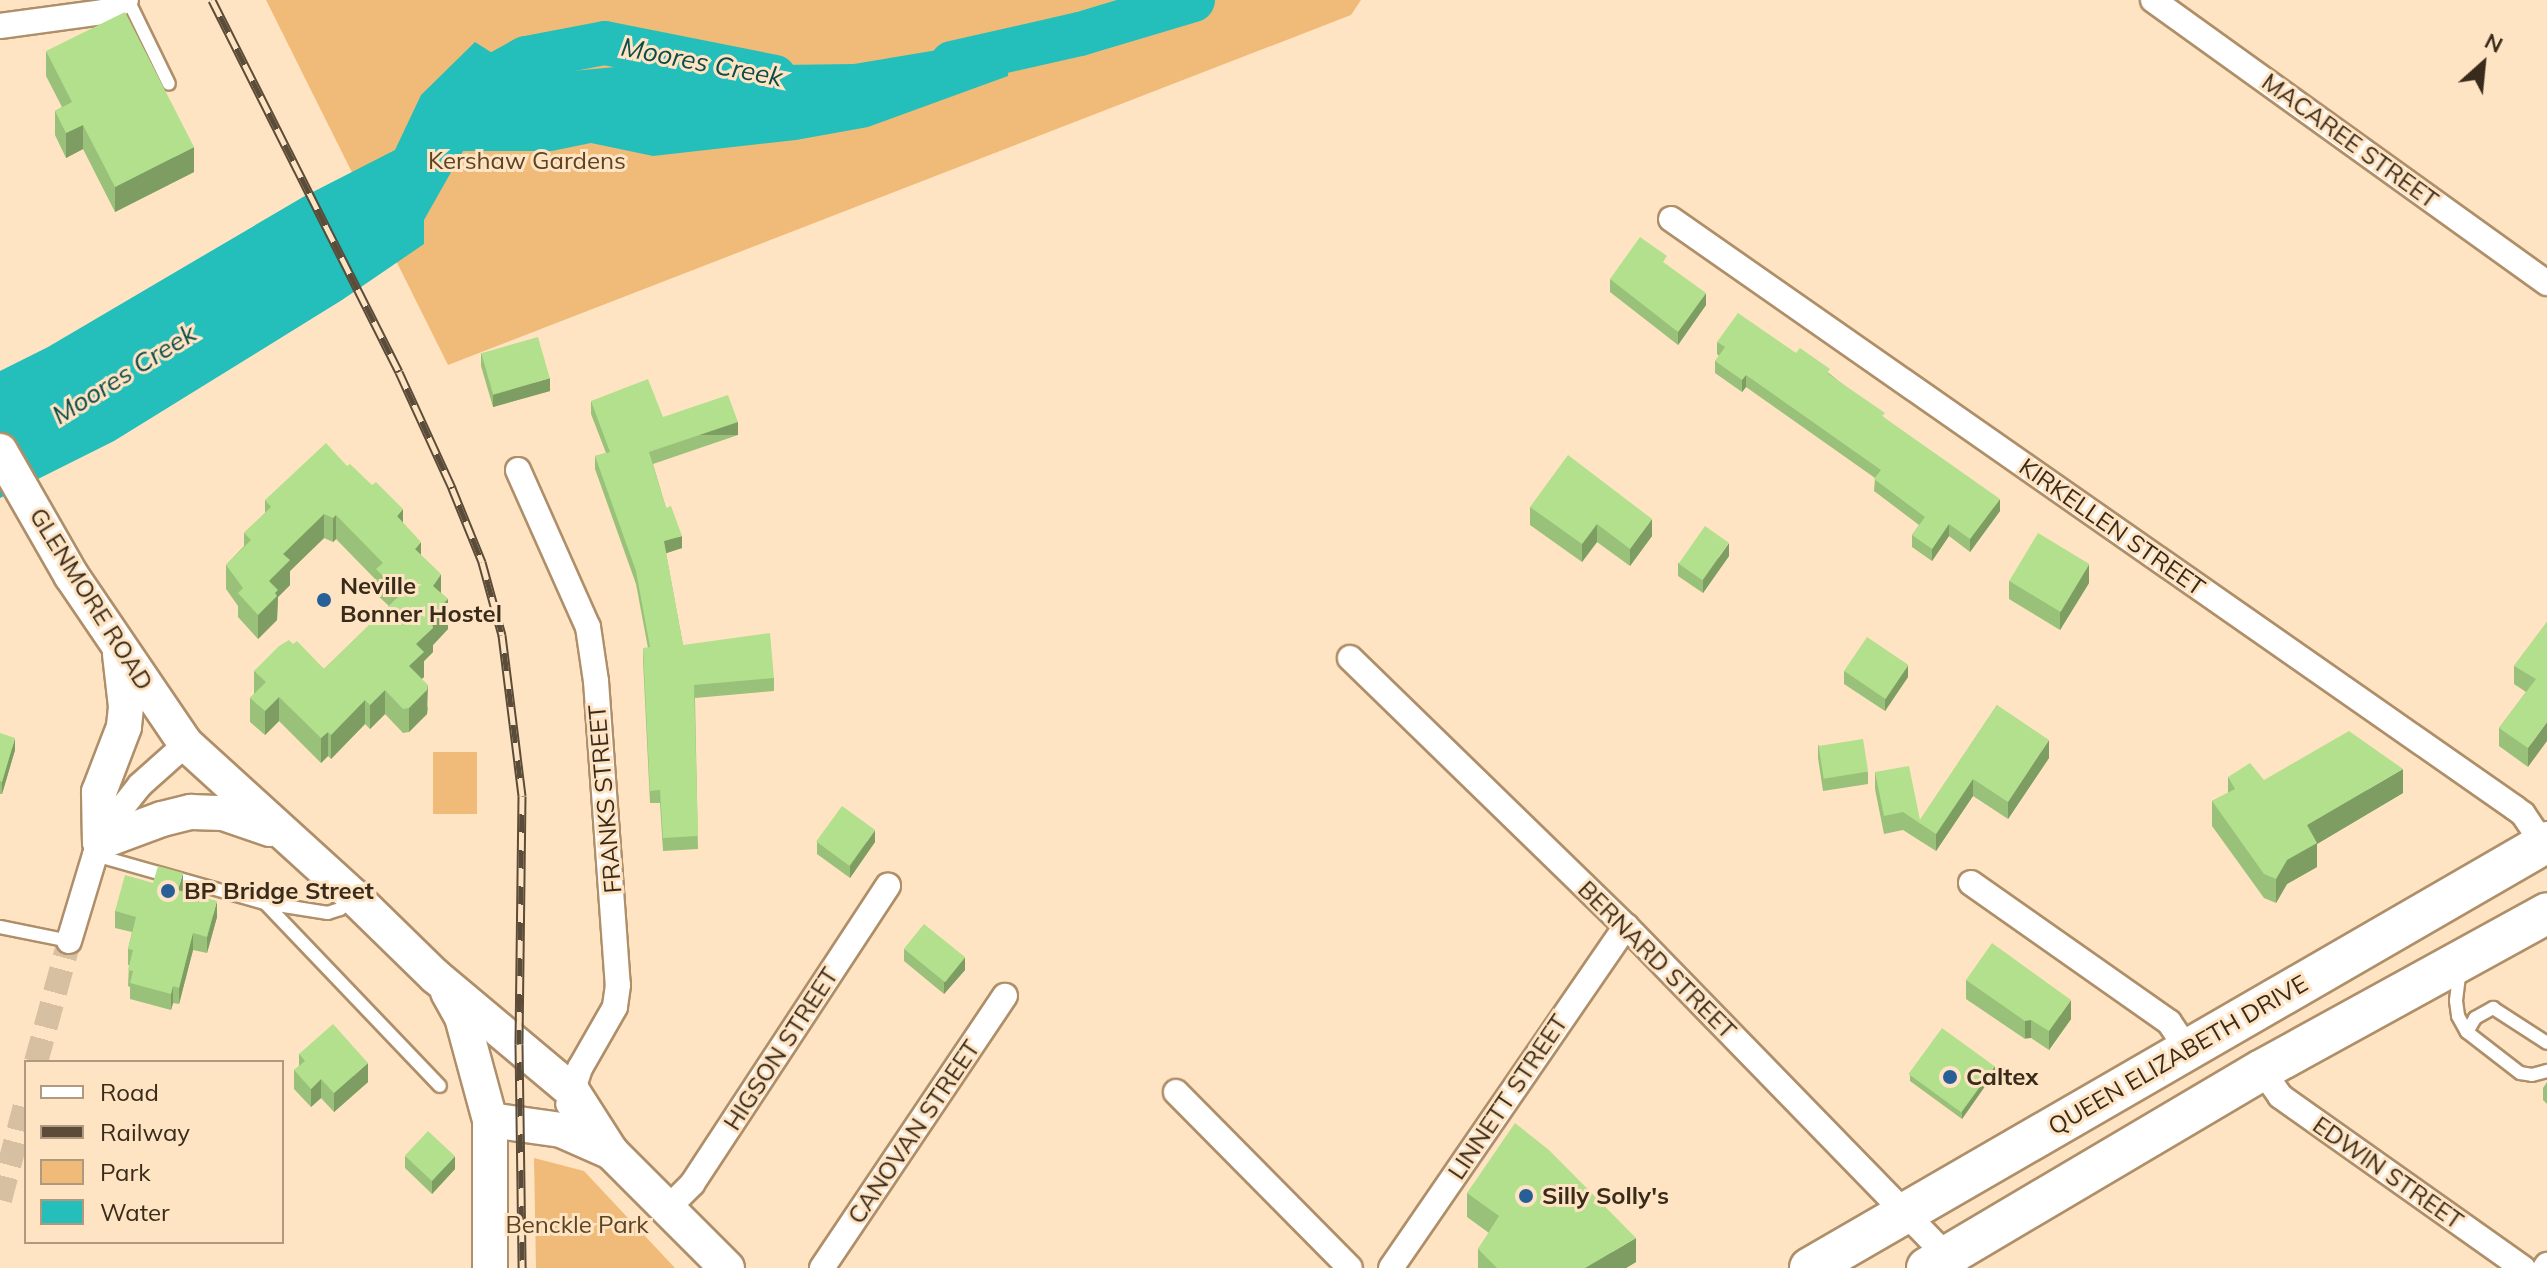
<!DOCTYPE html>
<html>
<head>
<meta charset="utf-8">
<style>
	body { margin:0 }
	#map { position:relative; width:2547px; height:1268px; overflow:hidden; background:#ffe4c3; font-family:Mulish,sans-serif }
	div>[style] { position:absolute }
	.green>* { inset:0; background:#f0bb78; transform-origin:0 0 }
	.water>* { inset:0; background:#24bfbb }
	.river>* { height:44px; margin:-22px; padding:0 22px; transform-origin:22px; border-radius:22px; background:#24bfbb }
	.street-tunnel>* { height:24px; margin-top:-12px; transform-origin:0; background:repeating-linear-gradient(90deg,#d7bfa1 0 24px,transparent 0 36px) }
	.roads { filter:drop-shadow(2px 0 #af8f69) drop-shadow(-2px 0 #af8f69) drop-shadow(0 2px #af8f69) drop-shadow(0 -2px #af8f69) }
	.lane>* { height:12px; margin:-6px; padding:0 6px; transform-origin:6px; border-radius:6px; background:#fff }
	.street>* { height:24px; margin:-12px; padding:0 12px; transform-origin:12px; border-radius:12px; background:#fff }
	.secondary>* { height:34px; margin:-17px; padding:0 17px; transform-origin:17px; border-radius:17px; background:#fff }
	.primary>* { height:40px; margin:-20px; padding:0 20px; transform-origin:20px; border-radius:20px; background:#fff }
	.rail>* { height:9px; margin-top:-4.5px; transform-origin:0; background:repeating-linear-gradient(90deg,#ffe4c3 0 18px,#5b4c39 0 36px); box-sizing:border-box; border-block:2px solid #5b4c39 }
	.wall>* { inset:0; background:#99c179 }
	.shaded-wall>* { inset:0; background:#7d9d63; transform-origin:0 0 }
	.building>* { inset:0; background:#b2e08d; transform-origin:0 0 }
	.dots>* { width:22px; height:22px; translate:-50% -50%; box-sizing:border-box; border:4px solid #ffe4c3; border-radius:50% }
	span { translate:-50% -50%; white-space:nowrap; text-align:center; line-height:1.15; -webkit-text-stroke:6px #ffe4c3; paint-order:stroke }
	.street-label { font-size:24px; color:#382b1b }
	.park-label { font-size:24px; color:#5c4321 }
	.poi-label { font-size:24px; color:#382b1b; font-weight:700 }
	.left { translate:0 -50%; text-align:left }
	.water-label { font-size:26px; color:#0c4b49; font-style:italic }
	.legend { position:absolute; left:24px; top:1060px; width:260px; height:184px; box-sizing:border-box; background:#ffe4c3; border:2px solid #af9a80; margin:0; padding:10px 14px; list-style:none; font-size:24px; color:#382b1b }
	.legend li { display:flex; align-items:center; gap:16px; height:40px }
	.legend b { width:40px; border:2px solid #af9a80 }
	.north { position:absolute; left:2443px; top:24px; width:80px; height:80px; -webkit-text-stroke:6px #ffe4c3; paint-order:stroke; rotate:27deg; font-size:22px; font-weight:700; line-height:32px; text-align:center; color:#382b1b }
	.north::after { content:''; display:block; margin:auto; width:28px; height:36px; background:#382b1b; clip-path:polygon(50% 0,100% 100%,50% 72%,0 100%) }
</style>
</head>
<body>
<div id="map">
	<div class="green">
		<div style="clip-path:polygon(266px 0,1361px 0,1351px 15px,448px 365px)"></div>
		<div style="left:433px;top:752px;width:44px;height:62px"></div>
		<div style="clip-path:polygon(534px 1158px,584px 1171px,675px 1268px,536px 1268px)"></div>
	</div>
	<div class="water">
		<div style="clip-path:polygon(1009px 38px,1008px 76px,868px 127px,796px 140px,653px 156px,591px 143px,552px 151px,463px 151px,424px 220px,424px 244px,342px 300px,114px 441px,0 498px,0 371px,48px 347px,303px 197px,395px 150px,421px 95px,475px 42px,527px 75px,616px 67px,854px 64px)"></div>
	</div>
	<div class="river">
		<div style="left:952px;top:63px;width:131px;rotate:-12.8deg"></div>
		<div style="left:1080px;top:34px;width:118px;rotate:-16.7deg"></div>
		<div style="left:465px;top:98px;width:22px;rotate:-43deg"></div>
		<div style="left:481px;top:83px;width:51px;rotate:-29.1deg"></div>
		<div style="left:526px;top:58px;width:80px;rotate:-10.8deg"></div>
		<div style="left:605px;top:43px;width:173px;rotate:11.3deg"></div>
	</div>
	<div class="street-tunnel">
		<div style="left:36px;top:1062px;width:125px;rotate:-74.7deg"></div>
		<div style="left:0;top:1200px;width:101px;rotate:-75.1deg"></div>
	</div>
	<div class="roads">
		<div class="lane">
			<div style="left:128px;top:0;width:93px;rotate:64deg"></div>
			<div style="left:95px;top:855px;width:177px;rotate:15.8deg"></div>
			<div style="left:352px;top:899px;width:16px;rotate:140deg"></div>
			<div style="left:340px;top:909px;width:13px;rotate:162deg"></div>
			<div style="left:328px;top:913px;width:64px;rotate:-171deg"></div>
			<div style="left:265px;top:903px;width:253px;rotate:46.3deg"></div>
			<div style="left:0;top:927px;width:70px;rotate:11.5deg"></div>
			<div style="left:2460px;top:968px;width:33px;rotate:97deg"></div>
			<div style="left:2456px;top:1001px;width:15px;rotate:82deg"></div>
			<div style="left:2458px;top:1016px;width:18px;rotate:61deg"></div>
			<div style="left:2467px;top:1032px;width:67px;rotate:37.7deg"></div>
			<div style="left:2520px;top:1073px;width:12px;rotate:9deg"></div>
			<div style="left:2532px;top:1075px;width:16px;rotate:-15deg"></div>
			<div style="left:2467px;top:1032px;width:16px;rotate:-60deg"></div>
			<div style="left:2475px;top:1018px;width:21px;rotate:-29deg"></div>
			<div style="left:2493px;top:1008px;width:64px;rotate:32.9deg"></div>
		</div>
		<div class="street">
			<div style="left:2153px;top:0;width:485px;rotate:35.7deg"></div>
			<div style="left:0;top:26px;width:105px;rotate:-7.7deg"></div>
			<div style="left:104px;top:12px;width:25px;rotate:-29deg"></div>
			<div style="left:1671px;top:219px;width:1029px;rotate:34.91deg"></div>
			<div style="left:2515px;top:808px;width:10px;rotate:37deg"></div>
			<div style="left:2523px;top:814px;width:36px;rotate:56deg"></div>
			<div style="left:518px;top:470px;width:172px;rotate:66deg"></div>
			<div style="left:588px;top:627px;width:55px;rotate:81.6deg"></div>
			<div style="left:596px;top:681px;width:305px;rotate:85.9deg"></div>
			<div style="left:618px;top:985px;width:22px;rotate:98deg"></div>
			<div style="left:615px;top:1007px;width:70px;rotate:119.8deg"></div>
			<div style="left:580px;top:1068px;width:38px;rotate:108deg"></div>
			<div style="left:1350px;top:658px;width:385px;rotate:44.2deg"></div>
			<div style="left:1626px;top:926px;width:473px;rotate:45.8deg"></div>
			<div style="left:1971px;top:883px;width:242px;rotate:35.1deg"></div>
			<div style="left:2169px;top:1022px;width:34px;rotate:56deg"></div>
			<div style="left:69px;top:941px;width:90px;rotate:-73.2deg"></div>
			<div style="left:95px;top:855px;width:35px;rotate:-65deg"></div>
			<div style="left:110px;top:823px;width:48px;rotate:-51.7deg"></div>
			<div style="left:140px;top:785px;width:62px;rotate:-41.7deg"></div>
			<div style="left:2262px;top:1070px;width:32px;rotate:55deg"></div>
			<div style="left:2280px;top:1096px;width:298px;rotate:35.3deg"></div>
			<div style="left:1176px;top:1092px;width:247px;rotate:45.3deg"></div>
			<div style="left:668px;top:1208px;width:34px;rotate:-45deg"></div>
			<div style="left:692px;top:1184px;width:357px;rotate:-56.7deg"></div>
			<div style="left:822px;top:1268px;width:328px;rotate:-56.1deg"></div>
			<div style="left:1391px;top:1268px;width:415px;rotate:-55.5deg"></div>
			<div style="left:2545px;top:1268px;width:4px;rotate:-56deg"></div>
		</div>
		<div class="secondary">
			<div style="left:0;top:451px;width:143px;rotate:60.2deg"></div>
			<div style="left:71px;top:575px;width:204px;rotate:55.8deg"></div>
			<div style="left:186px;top:744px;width:227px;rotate:42.3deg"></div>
			<div style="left:354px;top:897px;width:113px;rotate:44.3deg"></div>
			<div style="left:435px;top:976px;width:179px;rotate:40deg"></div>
			<div style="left:572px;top:1091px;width:72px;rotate:57.4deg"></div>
			<div style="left:611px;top:1152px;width:164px;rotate:45deg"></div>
			<div style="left:120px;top:654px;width:53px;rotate:83.5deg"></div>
			<div style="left:126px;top:707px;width:20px;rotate:96deg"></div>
			<div style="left:124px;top:727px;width:70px;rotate:111deg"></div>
			<div style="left:99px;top:792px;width:50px;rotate:88.9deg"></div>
			<div style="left:100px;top:842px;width:66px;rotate:-20.4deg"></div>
			<div style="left:162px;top:819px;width:30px;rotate:-14deg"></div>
			<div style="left:191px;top:812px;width:32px;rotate:2deg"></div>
			<div style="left:223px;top:813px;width:50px;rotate:18.8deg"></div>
			<div style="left:448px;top:992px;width:29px;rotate:61deg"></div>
			<div style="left:462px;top:1017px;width:107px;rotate:74.8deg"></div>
			<div style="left:490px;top:1120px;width:148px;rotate:90deg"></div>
			<div style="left:490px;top:1120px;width:72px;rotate:8deg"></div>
			<div style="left:561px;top:1130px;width:55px;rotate:23.7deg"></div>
		</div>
		<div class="primary">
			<div style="left:1810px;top:1268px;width:851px;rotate:-30.03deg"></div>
			<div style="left:1927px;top:1268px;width:389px;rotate:-30.6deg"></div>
			<div style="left:2262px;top:1070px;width:325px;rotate:-28.8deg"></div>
		</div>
	</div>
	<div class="rail">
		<div style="left:212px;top:0;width:416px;rotate:63.3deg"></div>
		<div style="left:399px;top:372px;width:128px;rotate:65.4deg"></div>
		<div style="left:452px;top:488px;width:80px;rotate:67.9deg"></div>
		<div style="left:482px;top:562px;width:76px;rotate:74.7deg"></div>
		<div style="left:502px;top:635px;width:162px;rotate:82.9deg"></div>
		<div style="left:522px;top:796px;width:248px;rotate:90.7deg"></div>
		<div style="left:519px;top:1044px;width:224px;rotate:89.2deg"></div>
	</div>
	<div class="wall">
		<div style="clip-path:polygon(46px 51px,194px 172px,115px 212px,83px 149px,66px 158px,55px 135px,55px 111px,62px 107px,46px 76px)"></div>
		<div style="clip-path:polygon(1667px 265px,1706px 305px,1678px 345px,1610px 292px,1610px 279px)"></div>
		<div style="clip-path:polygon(1717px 342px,1796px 353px,1830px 374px,2000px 511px,1970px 552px,1949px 536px,1932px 561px,1912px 547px,1912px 535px,1919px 525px,1874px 491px,1875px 478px,1746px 387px,1742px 392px,1715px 373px,1715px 361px,1719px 356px,1717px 354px)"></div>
		<div style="clip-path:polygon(481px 353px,550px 391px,493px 407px,481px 366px)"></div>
		<div style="clip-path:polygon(591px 401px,738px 435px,653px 464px,666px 508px,682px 548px,666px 553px,683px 645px,774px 678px,774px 691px,695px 698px,698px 849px,663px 851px,660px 803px,650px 803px,643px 660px,643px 648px,648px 648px,636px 584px,595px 469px,595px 456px,606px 453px,591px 414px)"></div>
		<div style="clip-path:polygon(347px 466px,403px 523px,441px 593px,448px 599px,448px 629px,433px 645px,433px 652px,424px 661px,424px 677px,421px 679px,428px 709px,427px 714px,409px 732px,403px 733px,385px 714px,370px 729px,365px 724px,331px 759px,328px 756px,321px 763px,279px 721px,265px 735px,250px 722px,250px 698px,254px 694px,254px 671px,293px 644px,324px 669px,389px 606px,376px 594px,376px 580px,336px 539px,333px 542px,324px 538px,290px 571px,290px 585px,278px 597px,277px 620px,258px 639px,238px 617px,238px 606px,226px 589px,226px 565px,244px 546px,244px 533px,265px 513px,265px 500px)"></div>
		<div style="clip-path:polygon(1530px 507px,1652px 536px,1630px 566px,1597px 542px,1582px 562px,1530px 525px)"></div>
		<div style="clip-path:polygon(1729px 556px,1703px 593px,1678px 576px,1678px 563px)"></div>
		<div style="clip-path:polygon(2009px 581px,2089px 583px,2060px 630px,2009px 599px)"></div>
		<div style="clip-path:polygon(2547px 622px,2528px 767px,2499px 746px,2499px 728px,2526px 692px,2514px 684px,2514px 666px)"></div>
		<div style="clip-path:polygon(1844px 671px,1908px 677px,1885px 711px,1844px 684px)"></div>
		<div style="clip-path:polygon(1997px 705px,2049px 758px,2008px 819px,1973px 796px,1936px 851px,1903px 830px,1884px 834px,1875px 789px,1875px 772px,1920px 820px)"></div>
		<div style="clip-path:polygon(0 733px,15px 750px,2px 794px,0 794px)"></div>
		<div style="clip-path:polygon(1818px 745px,1868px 772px,1868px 784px,1823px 791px,1818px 758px)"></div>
		<div style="clip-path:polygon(2228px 777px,2264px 780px,2403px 793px,2317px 844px,2317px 867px,2287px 884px,2276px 903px,2264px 898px,2212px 826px,2212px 801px,2228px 793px)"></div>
		<div style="clip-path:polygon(817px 842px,875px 842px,850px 878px,817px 854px)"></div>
		<div style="clip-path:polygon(153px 883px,183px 889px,183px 891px,217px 917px,207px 953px,193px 950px,179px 1004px,173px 1003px,171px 1010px,130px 999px,130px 987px,128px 986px,129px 965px,128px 965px,128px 949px,132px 932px,115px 928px,115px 911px)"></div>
		<div style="clip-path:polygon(904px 949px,965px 970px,944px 994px,904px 961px)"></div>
		<div style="clip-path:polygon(1966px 980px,2071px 1019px,2049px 1050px,2031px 1038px,2025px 1039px,1966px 999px)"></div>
		<div style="clip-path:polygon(299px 1054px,368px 1082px,334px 1112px,321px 1098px,311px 1107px,294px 1089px,294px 1070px,299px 1066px)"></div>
		<div style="clip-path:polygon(1995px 1072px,1962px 1119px,1910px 1081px,1910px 1075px)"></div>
		<div style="clip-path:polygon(2547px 1082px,2547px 1104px,2543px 1100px,2543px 1088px)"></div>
		<div style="clip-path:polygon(405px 1156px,455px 1169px,432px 1194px,405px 1168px)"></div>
		<div style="clip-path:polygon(1467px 1193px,1636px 1262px,1626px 1268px,1478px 1268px,1478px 1249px,1489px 1233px,1467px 1217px)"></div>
	</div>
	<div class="shaded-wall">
		<div style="clip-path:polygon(83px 125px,83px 149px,66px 158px,66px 133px)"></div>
		<div style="clip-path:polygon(194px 147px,194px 172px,115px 212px,115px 187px)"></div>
		<div style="clip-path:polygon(1706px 293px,1706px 305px,1678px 345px,1678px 332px)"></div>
		<div style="clip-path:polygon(1746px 375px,1746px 387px,1742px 392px,1742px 380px)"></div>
		<div style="clip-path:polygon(550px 378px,550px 391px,493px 407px,493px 395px)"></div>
		<div style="left:738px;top:422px;width:13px;height:94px;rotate:90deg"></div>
		<div style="clip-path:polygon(2000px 499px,2000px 511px,1970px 552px,1970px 539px)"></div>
		<div style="clip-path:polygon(403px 509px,403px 533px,397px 516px)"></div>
		<div style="clip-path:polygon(324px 514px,324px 538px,290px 571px,290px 585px,278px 597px,277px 620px,258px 639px,258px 615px,269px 581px,283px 554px)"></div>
		<div style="clip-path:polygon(336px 515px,336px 539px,333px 542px,333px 518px)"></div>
		<div style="clip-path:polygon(1652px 519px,1652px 536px,1630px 566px,1630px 549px)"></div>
		<div style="clip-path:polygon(1597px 524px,1597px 542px,1582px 562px,1582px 544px)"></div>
		<div style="clip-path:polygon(1949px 524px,1949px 536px,1932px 561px,1932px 549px)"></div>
		<div style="clip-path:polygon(682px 536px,682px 548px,664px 554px,664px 541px)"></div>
		<div style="clip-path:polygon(421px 542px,421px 566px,415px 549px)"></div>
		<div style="clip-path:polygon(1729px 543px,1729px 556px,1703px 593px,1703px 580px)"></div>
		<div style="clip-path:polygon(2089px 564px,2089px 583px,2060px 630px,2060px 611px)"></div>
		<div style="clip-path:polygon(441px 574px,441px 598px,433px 586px)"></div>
		<div style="clip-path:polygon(448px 599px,448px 629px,433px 645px,433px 652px,424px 661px,424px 677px,409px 691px,409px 666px,416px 644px)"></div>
		<div style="clip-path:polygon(1908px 665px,1908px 677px,1885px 711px,1885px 699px)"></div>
		<div style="clip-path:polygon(428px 685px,427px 714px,409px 732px,409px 708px)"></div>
		<div style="clip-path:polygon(385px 690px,385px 714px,370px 729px,370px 705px)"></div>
		<div style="clip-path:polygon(279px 697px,279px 721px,265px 735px,265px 711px)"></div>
		<div style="clip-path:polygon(365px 700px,365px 724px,331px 759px,331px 735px)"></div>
		<div style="clip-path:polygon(2547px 722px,2547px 741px,2528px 767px,2528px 748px)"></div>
		<div style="clip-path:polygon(328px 732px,328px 756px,321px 763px,321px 738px)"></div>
		<div style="clip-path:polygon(15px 738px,15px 750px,2px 794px,2px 782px)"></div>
		<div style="clip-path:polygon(2049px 740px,2049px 758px,2008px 819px,2008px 802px)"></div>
		<div style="clip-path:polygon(2403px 769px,2403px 793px,2317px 844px,2317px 867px,2287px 884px,2276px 903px,2276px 879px,2307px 825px)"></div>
		<div style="clip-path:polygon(1973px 779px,1973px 796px,1936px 851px,1936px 834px)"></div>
		<div style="clip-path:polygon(875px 830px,875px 842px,850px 878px,850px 866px)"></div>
		<div style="clip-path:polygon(183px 873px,183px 889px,178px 907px,178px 890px)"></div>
		<div style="clip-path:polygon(217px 901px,217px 917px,207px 953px,207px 937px)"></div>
		<div style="clip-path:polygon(193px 933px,193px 950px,179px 1004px,179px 988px)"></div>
		<div style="clip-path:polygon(965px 957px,965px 970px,944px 994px,944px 982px)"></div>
		<div style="clip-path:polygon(173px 986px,173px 1003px,171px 1010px,171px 994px)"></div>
		<div style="clip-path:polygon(2071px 1000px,2071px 1019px,2049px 1050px,2049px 1031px)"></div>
		<div style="left:2031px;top:1020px;width:18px;height:6px;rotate:90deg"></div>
		<div style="clip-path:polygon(368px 1063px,368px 1082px,334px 1112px,334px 1093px)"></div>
		<div style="clip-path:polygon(1995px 1066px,1995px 1072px,1962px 1119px,1962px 1112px)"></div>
		<div style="clip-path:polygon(321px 1079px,321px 1098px,311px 1107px,311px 1089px)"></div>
		<div style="clip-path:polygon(455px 1156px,455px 1169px,432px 1194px,432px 1181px)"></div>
		<div style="clip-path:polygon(1636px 1238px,1636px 1262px,1626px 1268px,1585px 1268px)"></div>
	</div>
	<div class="building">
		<div style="clip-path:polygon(125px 12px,194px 147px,115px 187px,83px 125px,66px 133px,55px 111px,72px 102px,46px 51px)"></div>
		<div style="clip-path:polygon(1640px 237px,1667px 256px,1663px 262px,1706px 293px,1678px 332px,1610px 279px)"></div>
		<div style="clip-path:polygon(1738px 313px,1796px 353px,1800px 348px,1830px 369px,1827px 373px,1885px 413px,1882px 416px,2000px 499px,1970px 539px,1949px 524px,1932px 549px,1912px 535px,1925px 517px,1874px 479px,1881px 470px,1746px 375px,1742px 380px,1715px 361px,1725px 347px,1717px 342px)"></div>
		<div style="left:538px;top:337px;width:43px;height:59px;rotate:74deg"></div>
		<div style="clip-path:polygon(648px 379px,663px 417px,728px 395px,738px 422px,649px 452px,666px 508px,671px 506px,682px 536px,664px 541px,683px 645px,770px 633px,774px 678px,694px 685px,698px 836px,663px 838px,660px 790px,650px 791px,643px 648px,650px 647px,636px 571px,595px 456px,610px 452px,591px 401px)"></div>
		<div style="clip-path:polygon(326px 443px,347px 466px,350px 464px,372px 485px,376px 482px,403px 509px,397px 516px,421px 542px,415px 549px,441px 574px,433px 586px,448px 599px,444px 602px,448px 605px,432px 621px,433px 628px,416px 644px,424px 652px,409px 666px,428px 685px,427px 690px,409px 708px,403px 709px,385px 690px,370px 705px,365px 700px,331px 735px,328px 732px,321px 738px,279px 697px,265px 711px,250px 698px,266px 682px,254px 671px,279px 646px,289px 640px,293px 644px,297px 641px,324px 669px,401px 594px,376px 569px,383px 563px,336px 515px,333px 518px,324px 514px,283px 554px,290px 560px,269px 581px,278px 590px,275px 593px,277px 596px,258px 615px,238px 593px,243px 588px,226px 565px,251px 540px,244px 533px,271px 507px,265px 500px)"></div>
		<div style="clip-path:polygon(1568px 455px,1652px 519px,1630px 549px,1597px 524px,1582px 544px,1530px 507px)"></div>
		<div style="left:1705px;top:526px;width:29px;height:46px;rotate:35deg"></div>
		<div style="left:2038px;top:533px;width:60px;height:56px;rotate:31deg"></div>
		<div style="clip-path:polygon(2547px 622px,2547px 722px,2528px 748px,2499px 728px,2536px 679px,2514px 666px)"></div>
		<div style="left:1867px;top:637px;width:50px;height:41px;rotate:34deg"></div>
		<div style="clip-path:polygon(1997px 705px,2049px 740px,2008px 802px,1973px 779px,1936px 834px,1903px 812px,1884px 816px,1875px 772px,1909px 766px,1920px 820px)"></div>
		<div style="clip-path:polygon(2349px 731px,2403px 769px,2307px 825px,2317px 843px,2287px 860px,2276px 879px,2264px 874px,2212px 801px,2235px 789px,2228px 777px,2250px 763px,2264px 780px)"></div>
		<div style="clip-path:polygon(0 733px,15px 738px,2px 782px,0 781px)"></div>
		<div style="left:1863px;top:739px;width:33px;height:45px;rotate:81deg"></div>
		<div style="left:842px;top:806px;width:41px;height:44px;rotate:36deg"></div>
		<div style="clip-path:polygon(158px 866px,183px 873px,178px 890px,217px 901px,207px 937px,193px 933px,179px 988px,173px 986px,171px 994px,130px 983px,133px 971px,128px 970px,133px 950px,128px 949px,136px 917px,115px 911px,125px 875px,153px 883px)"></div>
		<div style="left:924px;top:924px;width:53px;height:32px;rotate:39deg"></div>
		<div style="clip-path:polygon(1992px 943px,2071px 1000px,2049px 1031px,2031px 1020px,2025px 1021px,1966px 980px)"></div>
		<div style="clip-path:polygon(333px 1024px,368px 1063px,334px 1093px,321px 1079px,311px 1089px,294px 1070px,305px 1061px,299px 1054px)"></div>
		<div style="left:1942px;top:1028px;width:65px;height:57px;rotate:36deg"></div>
		<div style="clip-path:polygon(1515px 1123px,1549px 1150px,1636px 1238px,1585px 1268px,1497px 1268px,1478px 1249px,1499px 1216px,1467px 1193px)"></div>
		<div style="left:428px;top:1131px;width:37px;height:34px;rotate:43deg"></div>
	</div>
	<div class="dots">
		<div style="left:324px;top:600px;background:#285f97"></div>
		<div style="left:168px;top:891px;background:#285f97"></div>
		<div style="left:1950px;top:1077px;background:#285f97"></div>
		<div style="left:1526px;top:1196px;background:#285f97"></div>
	</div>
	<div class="street-label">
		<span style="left:2350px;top:141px;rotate:36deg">MACAREE STREET</span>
		<span style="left:2112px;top:527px;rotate:35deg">KIRKELLEN STREET</span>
		<span style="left:91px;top:599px;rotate:58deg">GLENMORE ROAD</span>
		<span style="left:605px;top:799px;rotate:-95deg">FRANKS STREET</span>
		<span style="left:1657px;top:960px;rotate:45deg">BERNARD STREET</span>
		<span style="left:781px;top:1049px;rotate:-57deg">HIGSON STREET</span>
		<span style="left:2178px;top:1055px;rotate:-30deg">QUEEN ELIZABETH DRIVE</span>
		<span style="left:1508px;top:1097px;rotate:-56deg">LINNETT STREET</span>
		<span style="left:914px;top:1132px;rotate:-56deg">CANOVAN STREET</span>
		<span style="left:2388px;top:1173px;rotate:35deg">EDWIN STREET</span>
	</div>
	<div class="park-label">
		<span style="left:527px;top:161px">Kershaw Gardens</span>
		<span style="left:577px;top:1225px">Benckle Park</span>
	</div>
	<div class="poi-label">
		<span class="left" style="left:340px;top:600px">Neville<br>Bonner Hostel</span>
		<span class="left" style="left:184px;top:891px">BP Bridge Street</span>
		<span class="left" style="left:1966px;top:1077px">Caltex</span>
		<span class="left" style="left:1542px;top:1196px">Silly Solly's</span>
	</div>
	<div class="water-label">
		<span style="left:702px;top:62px;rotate:11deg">Moores Creek</span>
		<span style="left:124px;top:374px;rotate:-32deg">Moores Creek</span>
	</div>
	<ul class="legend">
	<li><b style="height:10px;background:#fff"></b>Road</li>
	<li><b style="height:10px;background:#5b4c39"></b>Railway</li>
	<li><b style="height:22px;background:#f0bb78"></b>Park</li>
	<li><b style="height:22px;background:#24bfbb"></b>Water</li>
	</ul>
	<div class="north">N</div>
</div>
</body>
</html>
